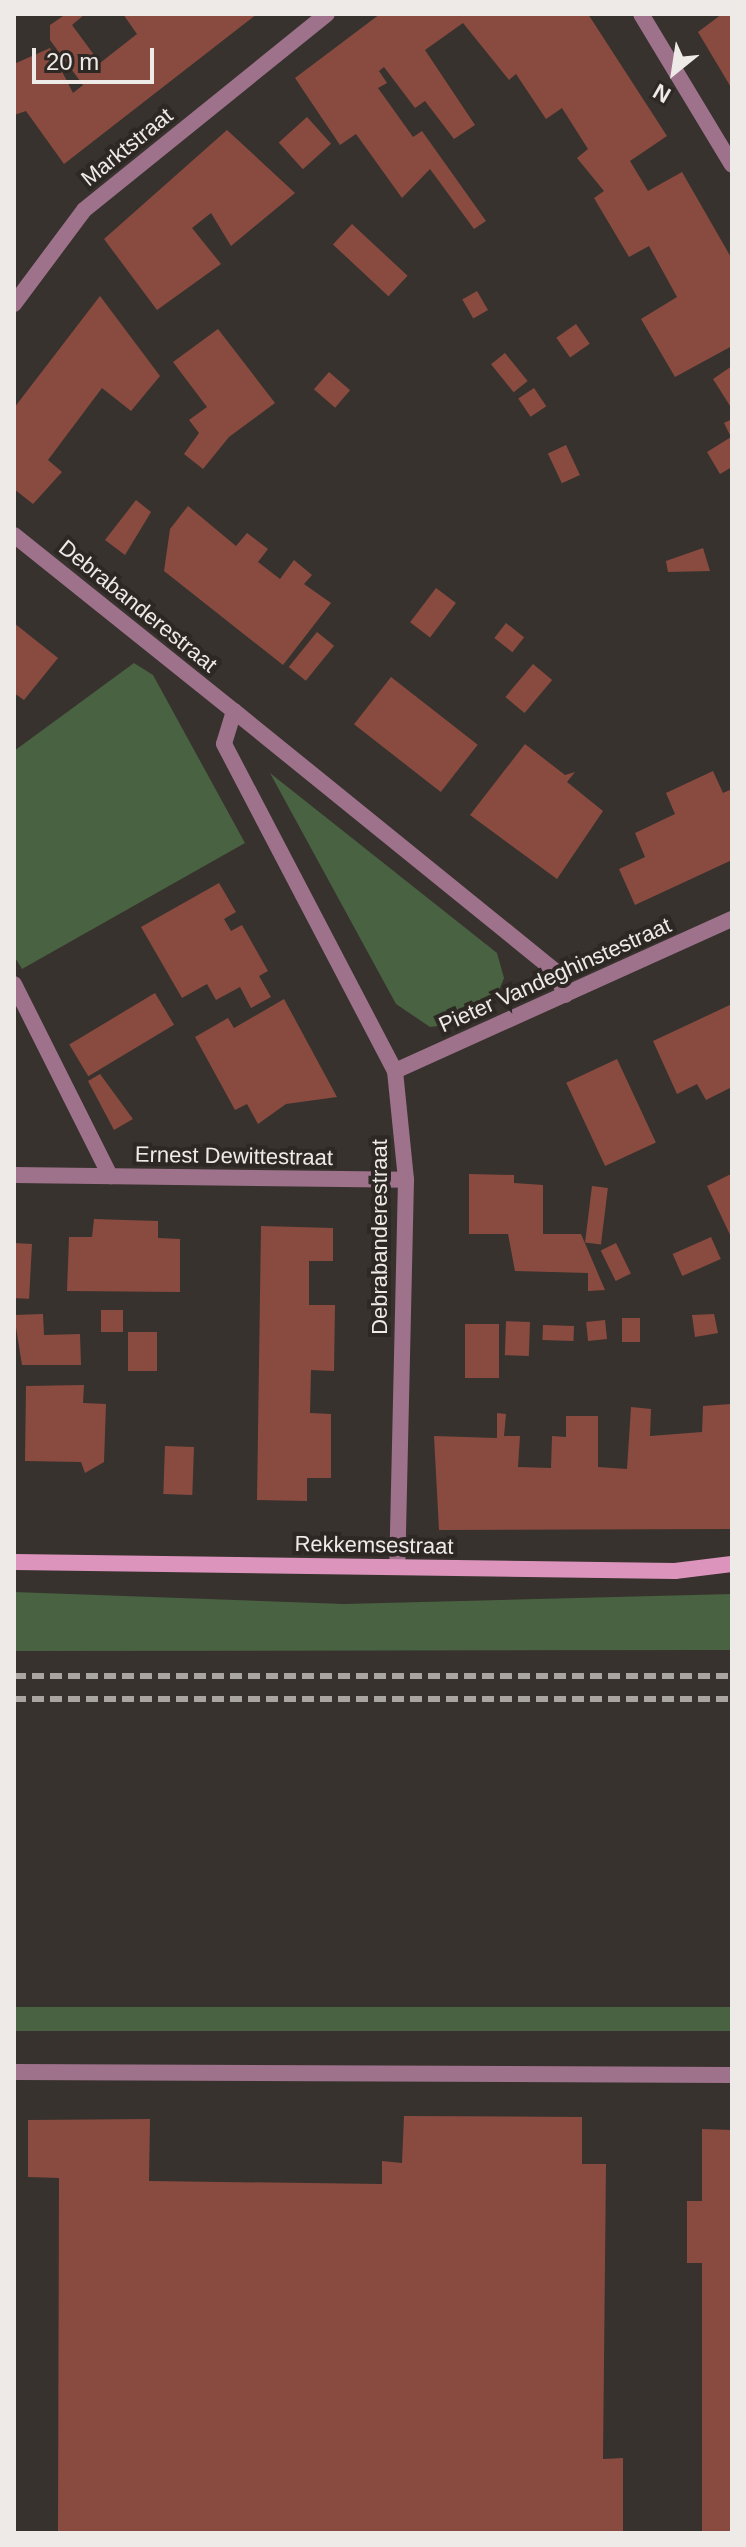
<!DOCTYPE html>
<html>
<head>
<meta charset="utf-8">
<style>
	body { margin:0 }
	#map { position:relative; width:746px; height:2547px; overflow:hidden; background:#37322d; font-family:Helvetica,sans-serif }
	div>[style] { position:absolute }
	.green>* { inset:0; background:#496241; transform-origin:0 0 }
	.building>* { inset:0; background:#894b40; transform-origin:0 0 }
	.lane>* { height:16px; margin:-8px; padding:0 8px; transform-origin:8px; border-radius:8px; background:#9f728b }
	.street>* { height:16px; margin:-8px; padding:0 8px; transform-origin:8px; border-radius:8px; background:#9f728b }
	.secondary>* { height:16px; margin:-8px; padding:0 8px; transform-origin:8px; border-radius:8px; background:#dc94bd }
	.rail>* { height:6px; margin-top:-3px; transform-origin:0; background:repeating-linear-gradient(90deg,#a9a5a1 0 12px,transparent 0 18px) }
	span { translate:-50% -50%; white-space:nowrap; text-align:center; line-height:1.15; -webkit-text-stroke:8px #2d2823; paint-order:stroke }
	.street-label { font-size:22px; color:#eeeae7 }
	.frame { position:absolute; inset:0; border:16px solid #eeeae7; pointer-events:none }
	.north { position:absolute; left:634px; top:32px; width:80px; height:80px; -webkit-text-stroke:6px #2d2823; paint-order:stroke; rotate:210deg; font-size:22px; font-weight:700; line-height:32px; text-align:center; color:#eeeae7 }
	.north::after { content:''; display:block; margin:auto; width:28px; height:36px; background:#eeeae7; clip-path:polygon(50% 0,100% 100%,50% 72%,0 100%) }
	.scale { position:absolute; left:32px; top:48px; width:122px; height:36px; box-sizing:border-box; border:4px solid #eeeae7; border-top:0; padding-left:10px; font-size:24px; line-height:28px; white-space:nowrap; color:#eeeae7; -webkit-text-stroke:6px #2d2823; paint-order:stroke }
</style>
</head>
<body>
<div id="map">
	<div class="green">
		<div style="clip-path:polygon(134px 663px,153px 675px,245px 843px,22px 969px,14px 956px,14px 751px)"></div>
		<div style="clip-path:polygon(270px 773px,497px 953px,504px 978px,491px 1010px,477px 1021px,430px 1027px,396px 1004px)"></div>
		<div style="clip-path:polygon(14px 1592px,344px 1604px,732px 1594px,732px 1650px,14px 1651px)"></div>
		<div style="left:732px;top:2007px;width:24px;height:718px;rotate:90deg"></div>
	</div>
	<div class="building">
		<div style="clip-path:polygon(66px 14px,85px 14px,72px 25px,100px 63px,137px 34px,123px 14px,257px 14px,64px 164px,26px 111px,14px 115px,14px 64px,50px 48px,73px 93px,83px 85px,50px 40px,50px 25px)"></div>
		<div style="clip-path:polygon(380px 14px,588px 14px,667px 136px,630px 161px,648px 191px,682px 172px,732px 259px,732px 346px,675px 377px,641px 319px,677px 297px,649px 246px,629px 257px,594px 198px,604px 191px,577px 158px,588px 149px,562px 108px,546px 119px,516px 74px,509px 80px,463px 23px,425px 50px,475px 125px,454px 139px,425px 101px,415px 108px,384px 67px,379px 71px,387px 83px,378px 88px,413px 137px,422px 131px,486px 221px,474px 229px,430px 169px,402px 198px,356px 134px,340px 145px,295px 78px)"></div>
		<div style="clip-path:polygon(722px 14px,732px 14px,732px 89px,698px 32px)"></div>
		<div style="left:307px;top:117px;width:36px;height:38px;rotate:48deg"></div>
		<div style="clip-path:polygon(227px 130px,295px 193px,231px 246px,211px 213px,192px 228px,221px 264px,157px 310px,104px 239px)"></div>
		<div style="left:352px;top:224px;width:76px;height:28px;rotate:43deg"></div>
		<div style="left:477px;top:291px;width:22px;height:17px;rotate:60deg"></div>
		<div style="clip-path:polygon(100px 296px,160px 376px,131px 411px,102px 388px,48px 460px,62px 472px,33px 504px,14px 489px,14px 408px)"></div>
		<div style="left:576px;top:324px;width:24px;height:24px;rotate:55deg"></div>
		<div style="clip-path:polygon(218px 329px,275px 403px,229px 437px,203px 469px,184px 454px,199px 433px,189px 420px,207px 407px,173px 362px)"></div>
		<div style="left:505px;top:353px;width:36px;height:18px;rotate:51deg"></div>
		<div style="clip-path:polygon(732px 366px,732px 409px,713px 379px)"></div>
		<div style="left:329px;top:372px;width:28px;height:23px;rotate:41deg"></div>
		<div style="left:534px;top:388px;width:22px;height:19px;rotate:56deg"></div>
		<div style="clip-path:polygon(732px 419px,732px 467px,720px 474px,707px 452px,731px 437px,724px 423px)"></div>
		<div style="left:566px;top:445px;width:33px;height:20px;rotate:65deg"></div>
		<div style="clip-path:polygon(136px 500px,151px 512px,125px 555px,105px 540px)"></div>
		<div style="clip-path:polygon(188px 506px,236px 546px,247px 533px,268px 549px,258px 562px,280px 579px,294px 560px,312px 575px,304px 584px,331px 603px,283px 665px,164px 571px,170px 529px)"></div>
		<div style="clip-path:polygon(703px 548px,710px 571px,668px 572px,666px 561px)"></div>
		<div style="left:436px;top:588px;width:25px;height:43px;rotate:37deg"></div>
		<div style="clip-path:polygon(14px 623px,58px 658px,24px 700px,14px 693px)"></div>
		<div style="left:506px;top:623px;width:23px;height:19px;rotate:38deg"></div>
		<div style="left:317px;top:632px;width:22px;height:45px;rotate:39deg"></div>
		<div style="left:533px;top:664px;width:25px;height:43px;rotate:40deg"></div>
		<div style="left:391px;top:677px;width:110px;height:60px;rotate:38deg"></div>
		<div style="clip-path:polygon(525px 744px,565px 775px,575px 772px,567px 782px,603px 811px,557px 879px,470px 815px)"></div>
		<div style="clip-path:polygon(713px 771px,723px 793px,732px 789px,732px 860px,635px 905px,619px 869px,645px 857px,635px 833px,675px 814px,666px 793px)"></div>
		<div style="clip-path:polygon(219px 883px,236px 912px,224px 919px,231px 931px,242px 925px,268px 971px,259px 976px,271px 997px,251px 1008px,240px 987px,216px 1000px,207px 984px,182px 998px,141px 927px)"></div>
		<div style="left:155px;top:993px;width:37px;height:100px;rotate:59deg"></div>
		<div style="clip-path:polygon(284px 999px,337px 1097px,286px 1104px,258px 1124px,247px 1104px,235px 1110px,195px 1037px,228px 1018px,234px 1028px)"></div>
		<div style="clip-path:polygon(732px 1004px,732px 1087px,706px 1100px,697px 1084px,677px 1094px,653px 1041px)"></div>
		<div style="left:617px;top:1059px;width:92px;height:56px;rotate:65deg"></div>
		<div style="clip-path:polygon(100px 1074px,133px 1119px,114px 1130px,88px 1081px)"></div>
		<div style="clip-path:polygon(469px 1174px,514px 1175px,514px 1183px,543px 1185px,543px 1234px,581px 1234px,605px 1290px,588px 1291px,588px 1273px,515px 1271px,508px 1234px,469px 1234px)"></div>
		<div style="clip-path:polygon(731px 1174px,732px 1176px,732px 1239px,707px 1186px)"></div>
		<div style="left:592px;top:1186px;width:16px;height:57px;rotate:7deg"></div>
		<div style="clip-path:polygon(94px 1219px,158px 1221px,158px 1238px,180px 1239px,180px 1292px,67px 1291px,69px 1237px,92px 1237px)"></div>
		<div style="clip-path:polygon(261px 1226px,333px 1228px,333px 1261px,309px 1261px,309px 1305px,335px 1305px,334px 1371px,311px 1370px,310px 1413px,331px 1414px,331px 1478px,307px 1478px,307px 1501px,257px 1500px)"></div>
		<div style="left:711px;top:1237px;width:24px;height:42px;rotate:66deg"></div>
		<div style="left:14px;top:1243px;width:18px;height:55px;rotate:3deg"></div>
		<div style="left:616px;top:1243px;width:34px;height:17px;rotate:64deg"></div>
		<div style="left:123px;top:1310px;width:22px;height:22px;rotate:90deg"></div>
		<div style="clip-path:polygon(43px 1314px,44px 1335px,80px 1334px,81px 1365px,22px 1365px,14px 1315px)"></div>
		<div style="clip-path:polygon(714px 1314px,718px 1333px,695px 1337px,692px 1315px)"></div>
		<div style="left:622px;top:1318px;width:18px;height:24px"></div>
		<div style="left:605px;top:1320px;width:19px;height:19px;rotate:84deg"></div>
		<div style="left:530px;top:1322px;width:34px;height:24px;rotate:92deg"></div>
		<div style="left:465px;top:1324px;width:34px;height:54px"></div>
		<div style="left:543px;top:1325px;width:31px;height:15px;rotate:2deg"></div>
		<div style="left:128px;top:1332px;width:29px;height:39px"></div>
		<div style="clip-path:polygon(84px 1385px,83px 1403px,106px 1404px,104px 1462px,85px 1473px,81px 1462px,25px 1461px,26px 1386px)"></div>
		<div style="clip-path:polygon(731px 1404px,732px 1529px,439px 1530px,434px 1436px,497px 1438px,497px 1413px,506px 1414px,504px 1436px,520px 1436px,518px 1467px,551px 1468px,552px 1436px,566px 1437px,566px 1416px,598px 1416px,598px 1467px,627px 1469px,631px 1407px,651px 1409px,650px 1436px,702px 1432px,703px 1406px)"></div>
		<div style="left:165px;top:1446px;width:29px;height:48px;rotate:2deg"></div>
		<div style="clip-path:polygon(404px 2116px,582px 2117px,582px 2164px,606px 2164px,603px 2459px,623px 2458px,623px 2533px,58px 2533px,59px 2178px,28px 2177px,28px 2120px,150px 2119px,149px 2181px,382px 2184px,382px 2161px,402px 2163px)"></div>
		<div style="clip-path:polygon(702px 2129px,732px 2130px,732px 2533px,702px 2533px,702px 2263px,687px 2263px,687px 2201px,702px 2201px)"></div>
	</div>
	<div class="lane">
		<div style="left:14px;top:2072px;width:718px;rotate:0.24deg"></div>
	</div>
	<div class="street">
		<div style="left:641px;top:14px;width:176px;rotate:58.9deg"></div>
		<div style="left:14px;top:304px;width:117px;rotate:-53.3deg"></div>
		<div style="left:84px;top:210px;width:312px;rotate:-38.9deg"></div>
		<div style="left:14px;top:535px;width:282px;rotate:38.7deg"></div>
		<div style="left:234px;top:711px;width:34px;rotate:107deg"></div>
		<div style="left:224px;top:744px;width:369px;rotate:62.4deg"></div>
		<div style="left:395px;top:1071px;width:110px;rotate:84.2deg"></div>
		<div style="left:406px;top:1180px;width:387px;rotate:91.3deg"></div>
		<div style="left:234px;top:711px;width:413px;rotate:39deg"></div>
		<div style="left:555px;top:971px;width:26px;rotate:67deg"></div>
		<div style="left:14px;top:984px;width:215px;rotate:63.4deg"></div>
		<div style="left:395px;top:1071px;width:370px;rotate:-24.3deg"></div>
		<div style="left:14px;top:1175px;width:392px;rotate:0.7deg"></div>
	</div>
	<div class="secondary">
		<div style="left:14px;top:1562px;width:661px;rotate:0.78deg"></div>
		<div style="left:675px;top:1571px;width:57px;rotate:-7deg"></div>
	</div>
	<div class="rail">
		<div style="left:14px;top:1676px;width:718px"></div>
		<div style="left:14px;top:1699px;width:718px"></div>
	</div>
	<div class="street-label">
		<span style="left:127px;top:147px;rotate:-39deg">Marktstraat</span>
		<span style="left:138px;top:606px;rotate:39deg">Debrabanderestraat</span>
		<span style="left:555px;top:975px;rotate:-24deg">Pieter Vandeghinstestraat</span>
		<span style="left:234px;top:1156px;rotate:1deg">Ernest Dewittestraat</span>
		<span style="left:380px;top:1237px;rotate:-90deg">Debrabanderestraat</span>
		<span style="left:374px;top:1545px;rotate:1deg">Rekkemsestraat</span>
	</div>
	<div class="frame"></div>
	<div class="north">N</div>
	<div class="scale">20 m</div>
</div>
</body>
</html>
